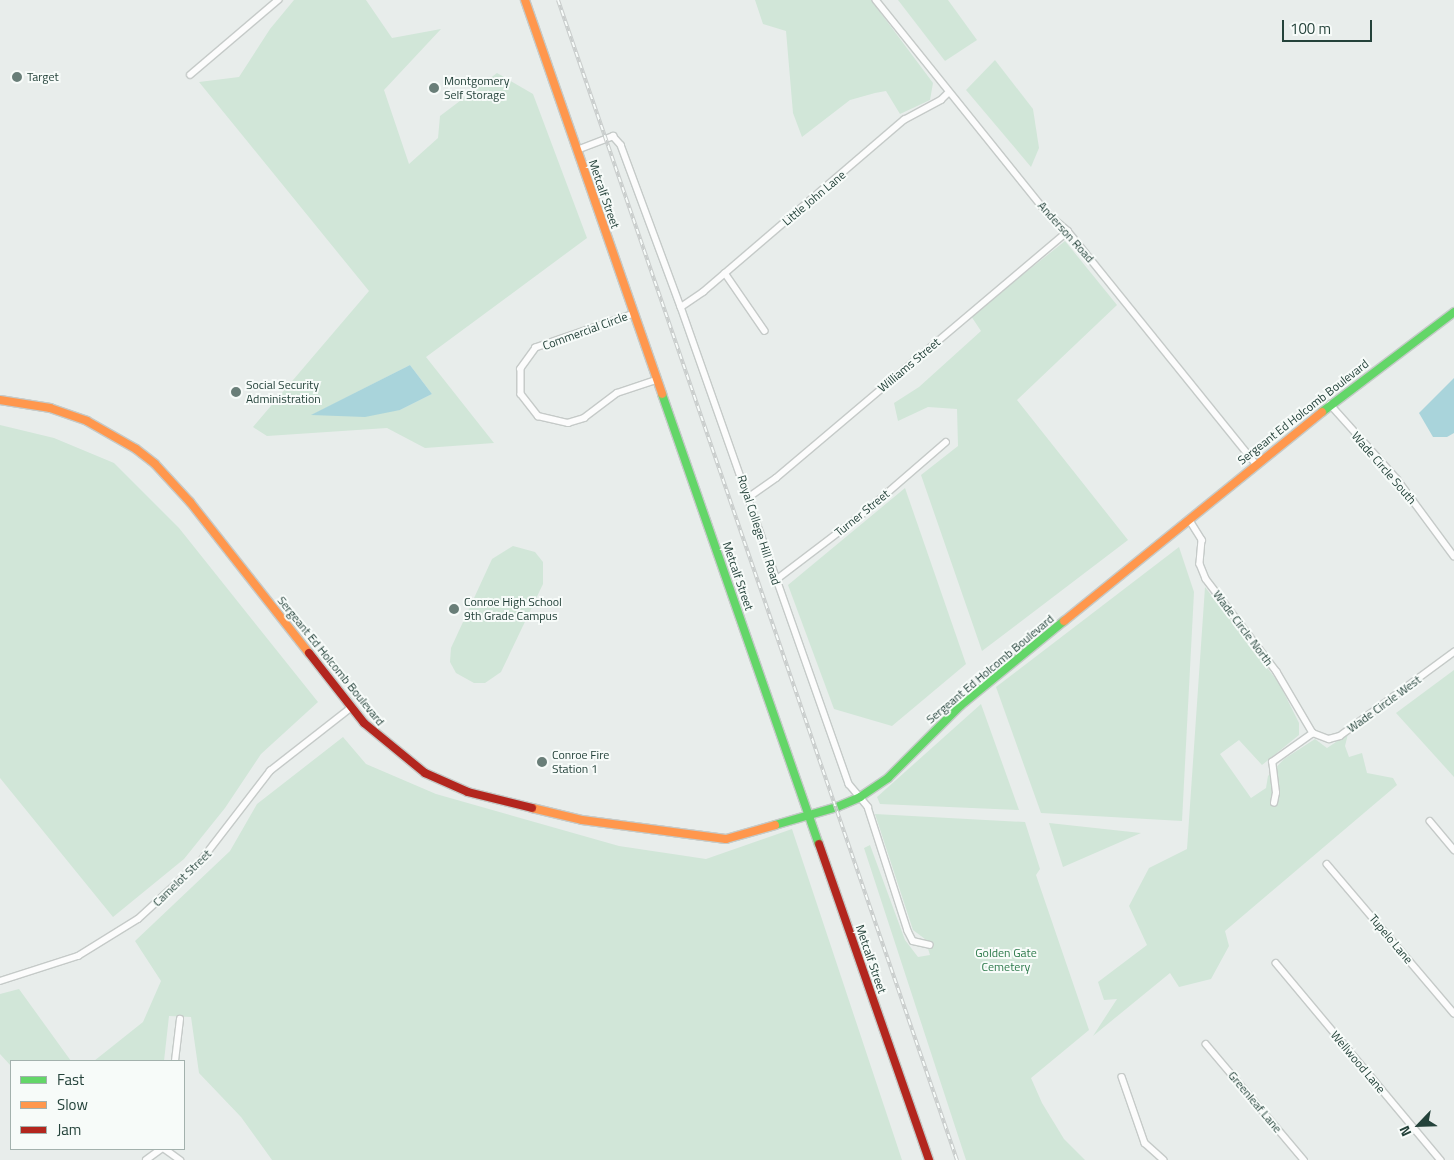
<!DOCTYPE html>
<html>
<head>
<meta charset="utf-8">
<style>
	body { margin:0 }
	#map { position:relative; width:1454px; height:1160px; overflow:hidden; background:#e8edeb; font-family:"Titillium Web",sans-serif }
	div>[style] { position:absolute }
	.green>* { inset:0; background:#d1e6d8 }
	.water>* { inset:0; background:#a9d4db }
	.roads { filter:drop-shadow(1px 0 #c5cac8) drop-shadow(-1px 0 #c5cac8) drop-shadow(0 1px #c5cac8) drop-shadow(0 -1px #c5cac8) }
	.street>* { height:5.5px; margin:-2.75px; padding:0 2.75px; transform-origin:2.75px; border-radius:2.75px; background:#fcfcfc }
	.fast>* { height:8px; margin:-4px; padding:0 4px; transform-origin:4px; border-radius:4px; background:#63d668 }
	.slow>* { height:8px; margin:-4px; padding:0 4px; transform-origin:4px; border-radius:4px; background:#ff974d }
	.jam>* { height:8px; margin:-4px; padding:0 4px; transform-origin:4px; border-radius:4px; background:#b3261e }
	.rail>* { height:4px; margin-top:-2px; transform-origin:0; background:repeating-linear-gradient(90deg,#f7fbf9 0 5.5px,#c9cdcc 0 11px); box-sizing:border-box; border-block:1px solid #c9cdcc }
	.dots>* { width:14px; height:14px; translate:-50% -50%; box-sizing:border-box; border:2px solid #f7fbf9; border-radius:50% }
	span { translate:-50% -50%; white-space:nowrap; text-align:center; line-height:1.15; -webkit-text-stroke:4px #f7fbf9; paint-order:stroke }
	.poi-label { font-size:12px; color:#24423a }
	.left { translate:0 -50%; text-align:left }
	.street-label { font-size:12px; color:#24423a }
	.park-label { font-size:12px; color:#2d7a4b }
	.legend { position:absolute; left:10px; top:1060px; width:175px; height:90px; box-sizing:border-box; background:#f7fbf9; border:1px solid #a3b1ad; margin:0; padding:6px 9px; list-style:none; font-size:15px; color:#24423a }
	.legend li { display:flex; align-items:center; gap:10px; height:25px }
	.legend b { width:25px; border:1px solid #a3b1ad }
	.north { position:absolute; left:1394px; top:1100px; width:50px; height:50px; -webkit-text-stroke:4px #f7fbf9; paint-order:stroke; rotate:246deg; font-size:14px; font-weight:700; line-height:20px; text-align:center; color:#24423a }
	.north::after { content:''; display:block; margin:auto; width:18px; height:22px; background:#24423a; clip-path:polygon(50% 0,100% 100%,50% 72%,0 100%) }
	.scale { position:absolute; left:1282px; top:20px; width:90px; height:22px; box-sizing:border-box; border:2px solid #24423a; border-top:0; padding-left:6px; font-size:15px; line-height:18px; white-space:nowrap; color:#24423a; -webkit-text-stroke:4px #f7fbf9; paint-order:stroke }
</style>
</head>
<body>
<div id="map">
	<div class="green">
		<div style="clip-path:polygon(evenodd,294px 0,366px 0,392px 38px,441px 29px,384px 90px,409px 164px,438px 138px,440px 116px,497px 73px,533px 94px,587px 238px,426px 357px,494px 443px,425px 448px,387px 428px,267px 436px,253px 427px,369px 291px,199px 82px,239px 77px,270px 29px,294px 0,410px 365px,432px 394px,400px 410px,312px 415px,410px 365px)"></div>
		<div style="clip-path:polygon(755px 0,871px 0,933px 83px,930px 100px,900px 114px,886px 91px,875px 93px,850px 100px,802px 137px,793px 113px,786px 31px,763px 24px)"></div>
		<div style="clip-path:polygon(898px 0,948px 0,977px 40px,945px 61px)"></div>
		<div style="clip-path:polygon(995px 60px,1033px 109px,1039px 148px,1031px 167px,966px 90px)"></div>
		<div style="clip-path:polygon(1065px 241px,1117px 305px,1017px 400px,1128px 540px,982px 651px,921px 475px,958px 446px,957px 409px,928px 407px,898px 421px,894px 403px,919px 387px,981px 331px,971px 316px)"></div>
		<div style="clip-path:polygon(0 425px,54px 438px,114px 463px,179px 528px,318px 702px,261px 754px,225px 808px,184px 859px,113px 917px,0 778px)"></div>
		<div style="clip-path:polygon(905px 488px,966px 664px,892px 726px,834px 709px,788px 585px)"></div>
		<div style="clip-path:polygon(513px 546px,535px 552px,543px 562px,543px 584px,501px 672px,485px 683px,474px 683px,456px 673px,450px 662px,451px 648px,492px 559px)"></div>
		<div style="clip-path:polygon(1179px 547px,1194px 592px,1182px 821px,1041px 813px,996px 687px)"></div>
		<div style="clip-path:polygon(1205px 587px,1279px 683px,1299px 723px,1299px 735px,1262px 765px,1239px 740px,1220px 754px,1251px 798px,1266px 788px,1268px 776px,1284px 759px,1315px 739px,1327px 748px,1348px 734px,1345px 746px,1349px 757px,1362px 753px,1367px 773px,1393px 778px,1397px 785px,1225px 931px,1229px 946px,1211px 979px,1179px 987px,1170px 973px,1093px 1036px,1117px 999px,1104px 1000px,1098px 982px,1147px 945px,1129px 906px,1149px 868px,1187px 849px)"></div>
		<div style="clip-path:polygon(1454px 670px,1454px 777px,1396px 713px)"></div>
		<div style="clip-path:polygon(981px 704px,1019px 810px,880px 804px,877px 797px)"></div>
		<div style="clip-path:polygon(343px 737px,366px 764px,436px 794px,619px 846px,706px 859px,792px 829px,902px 1160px,272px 1160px,241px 1117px,199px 1073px,191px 1017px,169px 1016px,164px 1061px,94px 1061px,143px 1022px,161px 981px,135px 941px,230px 851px,257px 804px)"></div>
		<div style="clip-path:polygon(875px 814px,1025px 822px,1040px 869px,1036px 875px,1089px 1030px,1031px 1078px,1042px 1103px,1064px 1139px,1085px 1160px,966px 1160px,864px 848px,870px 845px,905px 940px,918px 957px,930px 955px,925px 939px,913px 930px)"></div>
		<div style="clip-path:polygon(1049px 823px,1141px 833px,1063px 867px)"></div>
		<div style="clip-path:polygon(19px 989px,71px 1061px,11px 1061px,11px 1066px,0 1054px,0 994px)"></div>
	</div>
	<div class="water">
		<div style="clip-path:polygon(410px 365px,432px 394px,400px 410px,365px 417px,311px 415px)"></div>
		<div style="clip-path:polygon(1454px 378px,1454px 433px,1447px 437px,1433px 437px,1419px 413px)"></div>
	</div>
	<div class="roads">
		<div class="street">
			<div style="left:876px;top:0;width:275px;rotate:51.2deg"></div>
			<div style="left:1048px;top:214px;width:26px;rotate:40deg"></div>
			<div style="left:1068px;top:231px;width:299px;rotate:51.1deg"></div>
			<div style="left:190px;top:75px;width:116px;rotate:-40.4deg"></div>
			<div style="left:577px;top:150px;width:39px;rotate:-21deg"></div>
			<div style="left:613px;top:136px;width:12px;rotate:48deg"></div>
			<div style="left:621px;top:145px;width:173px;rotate:69.7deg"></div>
			<div style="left:681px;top:307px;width:506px;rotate:70.6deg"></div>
			<div style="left:849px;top:784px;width:30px;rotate:50deg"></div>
			<div style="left:868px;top:807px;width:130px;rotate:72.1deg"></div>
			<div style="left:908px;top:931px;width:11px;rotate:63deg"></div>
			<div style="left:913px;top:941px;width:17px;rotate:13deg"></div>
			<div style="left:725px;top:273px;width:70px;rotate:55.4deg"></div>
			<div style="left:681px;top:307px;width:27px;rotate:-34deg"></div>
			<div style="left:703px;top:292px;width:265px;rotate:-40.6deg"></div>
			<div style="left:904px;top:120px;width:42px;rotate:-28.4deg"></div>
			<div style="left:941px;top:100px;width:11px;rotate:-45deg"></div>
			<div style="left:634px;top:314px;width:104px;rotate:160.9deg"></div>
			<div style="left:536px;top:348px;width:26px;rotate:126deg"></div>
			<div style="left:521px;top:369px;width:25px;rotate:90deg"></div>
			<div style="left:521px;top:394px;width:28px;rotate:52deg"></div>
			<div style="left:538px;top:416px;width:31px;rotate:13deg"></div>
			<div style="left:568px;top:423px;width:17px;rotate:-17deg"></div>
			<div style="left:584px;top:418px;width:41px;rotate:-37.1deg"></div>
			<div style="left:617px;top:393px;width:41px;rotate:-18.4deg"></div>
			<div style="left:1330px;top:404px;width:101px;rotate:48.2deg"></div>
			<div style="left:1397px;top:479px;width:96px;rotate:53.5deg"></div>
			<div style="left:749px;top:497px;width:33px;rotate:-35deg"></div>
			<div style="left:776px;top:478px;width:382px;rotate:-40.2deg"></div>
			<div style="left:1189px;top:519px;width:25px;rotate:58deg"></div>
			<div style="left:1202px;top:540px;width:24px;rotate:95deg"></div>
			<div style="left:1200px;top:564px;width:16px;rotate:68deg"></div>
			<div style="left:1206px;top:579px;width:117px;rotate:52.6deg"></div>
			<div style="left:1277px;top:672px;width:71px;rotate:59.5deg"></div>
			<div style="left:1313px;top:733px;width:17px;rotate:21deg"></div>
			<div style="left:1329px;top:739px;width:11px;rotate:-15deg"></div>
			<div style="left:1340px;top:736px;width:142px;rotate:-36.4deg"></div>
			<div style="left:776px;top:580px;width:111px;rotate:-37.3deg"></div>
			<div style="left:864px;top:513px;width:108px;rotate:-40.9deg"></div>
			<div style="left:1274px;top:803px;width:10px;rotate:-79deg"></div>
			<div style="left:1276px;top:793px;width:31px;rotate:-97deg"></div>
			<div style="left:1272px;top:762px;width:50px;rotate:-35.3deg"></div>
			<div style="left:1430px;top:821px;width:38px;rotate:50deg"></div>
			<div style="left:1327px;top:864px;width:196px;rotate:49.6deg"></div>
			<div style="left:1276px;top:963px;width:257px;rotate:50.1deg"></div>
			<div style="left:0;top:981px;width:82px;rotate:-17.8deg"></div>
			<div style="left:78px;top:956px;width:70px;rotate:-31.7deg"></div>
			<div style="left:138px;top:919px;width:84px;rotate:-42.6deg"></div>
			<div style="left:200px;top:862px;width:115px;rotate:-52.4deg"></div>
			<div style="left:270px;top:771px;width:104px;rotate:-38deg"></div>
			<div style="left:1206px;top:1044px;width:152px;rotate:49.8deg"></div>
			<div style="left:175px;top:1061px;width:42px;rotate:-83.2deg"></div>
			<div style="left:1122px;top:1077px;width:70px;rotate:70.8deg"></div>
			<div style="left:1145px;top:1143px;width:25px;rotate:42deg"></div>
			<div style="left:165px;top:1149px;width:19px;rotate:36deg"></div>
			<div style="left:146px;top:1160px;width:19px;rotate:-36deg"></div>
		</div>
		<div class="fast">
			<div style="left:662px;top:394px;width:477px;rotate:70.8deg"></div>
			<div style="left:1322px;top:412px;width:166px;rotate:-37.1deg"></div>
			<div style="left:775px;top:825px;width:65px;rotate:-16.2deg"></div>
			<div style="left:837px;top:807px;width:25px;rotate:-23deg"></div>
			<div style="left:860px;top:797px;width:34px;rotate:-34deg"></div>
			<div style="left:888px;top:778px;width:103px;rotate:-45deg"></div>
			<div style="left:961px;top:705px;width:133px;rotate:-39.2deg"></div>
		</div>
		<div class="slow">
			<div style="left:525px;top:0;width:417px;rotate:70.8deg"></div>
			<div style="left:0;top:400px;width:51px;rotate:9.1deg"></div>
			<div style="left:50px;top:408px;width:39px;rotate:19deg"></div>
			<div style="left:87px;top:421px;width:56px;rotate:29.7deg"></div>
			<div style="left:136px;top:449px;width:24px;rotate:38deg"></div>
			<div style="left:155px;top:464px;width:52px;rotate:47.4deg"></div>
			<div style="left:190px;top:502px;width:192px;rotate:51.8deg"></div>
			<div style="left:1064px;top:621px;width:332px;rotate:-39deg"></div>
			<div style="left:532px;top:808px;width:51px;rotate:13.5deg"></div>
			<div style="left:582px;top:820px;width:145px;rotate:7.5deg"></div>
			<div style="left:726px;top:839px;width:51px;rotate:-15.9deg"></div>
		</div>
		<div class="jam">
			<div style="left:309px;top:653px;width:89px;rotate:51.8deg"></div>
			<div style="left:364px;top:723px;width:79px;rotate:39.3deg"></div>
			<div style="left:425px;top:773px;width:47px;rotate:23.8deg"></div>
			<div style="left:468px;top:792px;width:66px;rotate:14deg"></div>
			<div style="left:819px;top:844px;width:335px;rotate:70.8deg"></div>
		</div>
	</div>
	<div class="rail">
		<div style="left:558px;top:0;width:1227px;rotate:71.02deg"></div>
	</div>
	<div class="dots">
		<div style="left:17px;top:77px;background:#697e78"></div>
		<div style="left:434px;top:88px;background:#697e78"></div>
		<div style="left:236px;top:392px;background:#697e78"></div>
		<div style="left:454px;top:609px;background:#697e78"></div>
		<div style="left:542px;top:762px;background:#697e78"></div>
	</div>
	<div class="poi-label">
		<span class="left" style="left:27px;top:77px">Target</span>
		<span class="left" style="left:444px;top:88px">Montgomery<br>Self Storage</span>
		<span class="left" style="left:246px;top:392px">Social Security<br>Administration</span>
		<span class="left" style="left:464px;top:609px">Conroe High School<br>9th Grade Campus</span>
		<span class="left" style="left:552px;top:762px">Conroe Fire<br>Station 1</span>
	</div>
	<div class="street-label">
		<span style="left:604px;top:194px;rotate:71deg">Metcalf Street</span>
		<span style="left:814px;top:198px;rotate:-40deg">Little John Lane</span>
		<span style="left:1066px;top:232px;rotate:48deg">Anderson Road</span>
		<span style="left:585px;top:331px;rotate:-20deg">Commercial Circle</span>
		<span style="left:909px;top:365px;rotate:-40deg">Williams Street</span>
		<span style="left:1303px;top:412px;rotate:-38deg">Sergeant Ed Holcomb Boulevard</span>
		<span style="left:1384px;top:468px;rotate:49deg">Wade Circle South</span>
		<span style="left:862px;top:513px;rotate:-39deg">Turner Street</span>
		<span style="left:759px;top:530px;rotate:72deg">Royal College Hill Road</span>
		<span style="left:738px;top:576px;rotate:71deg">Metcalf Street</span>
		<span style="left:1243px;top:628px;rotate:53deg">Wade Circle North</span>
		<span style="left:331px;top:661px;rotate:51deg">Sergeant Ed Holcomb Boulevard</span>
		<span style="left:990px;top:669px;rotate:-40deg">Sergeant Ed Holcomb Boulevard</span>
		<span style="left:1384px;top:704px;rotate:-36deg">Wade Circle West</span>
		<span style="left:182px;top:878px;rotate:-44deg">Camelot Street</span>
		<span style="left:1391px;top:939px;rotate:50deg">Tupelo Lane</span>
		<span style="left:871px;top:959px;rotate:71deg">Metcalf Street</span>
		<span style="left:1358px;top:1062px;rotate:50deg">Wellwood Lane</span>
		<span style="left:1255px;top:1102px;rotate:50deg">Greenleaf Lane</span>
	</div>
	<div class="park-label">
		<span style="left:1006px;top:960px">Golden Gate<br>Cemetery</span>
	</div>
	<ul class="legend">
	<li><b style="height:6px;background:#63d668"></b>Fast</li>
	<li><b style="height:6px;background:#ff974d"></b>Slow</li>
	<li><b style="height:6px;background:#b3261e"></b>Jam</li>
	</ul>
	<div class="north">N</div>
	<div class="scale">100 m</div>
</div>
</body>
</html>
